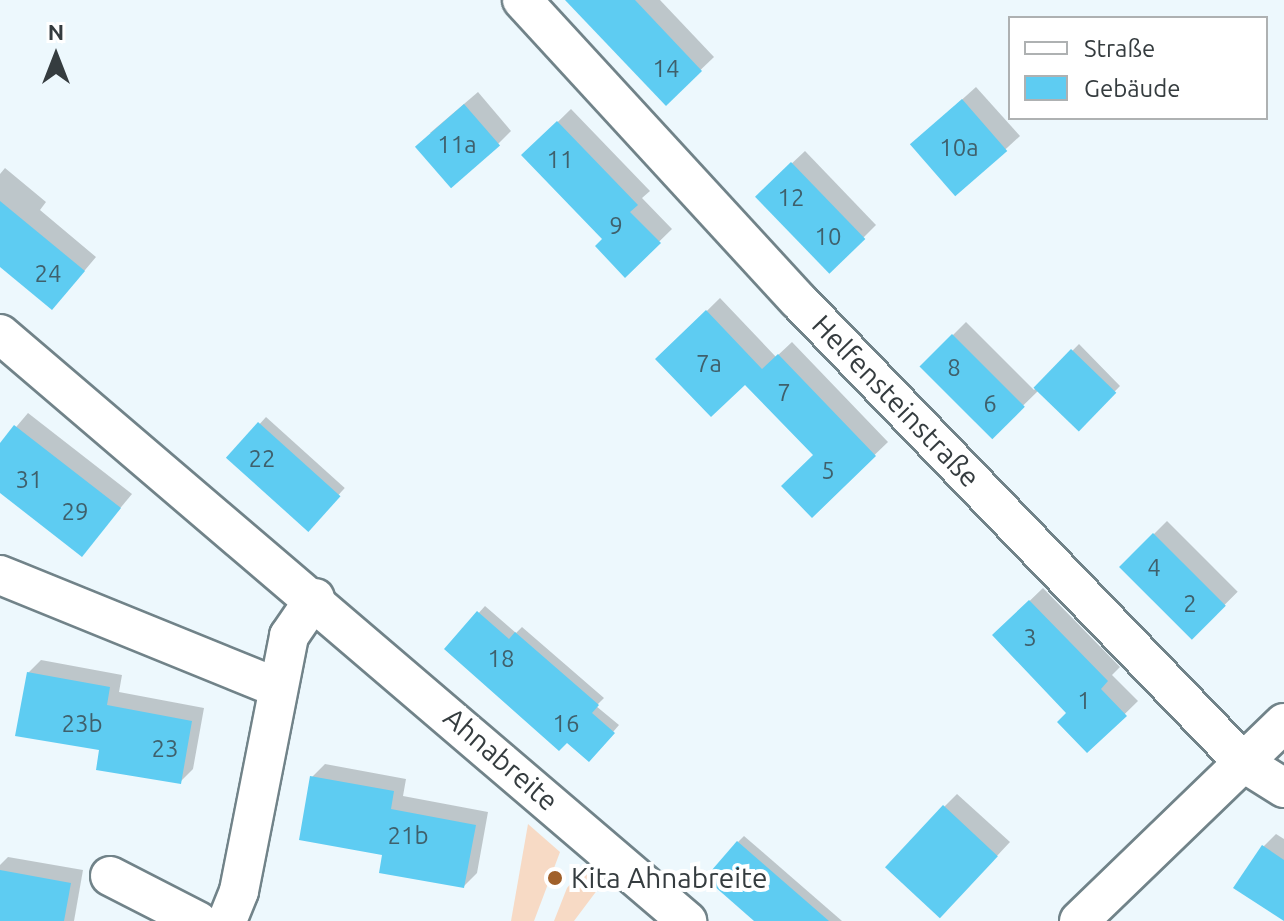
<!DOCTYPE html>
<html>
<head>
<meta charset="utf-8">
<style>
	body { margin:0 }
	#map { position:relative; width:1284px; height:921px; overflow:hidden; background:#edf8fd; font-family:Ubuntu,sans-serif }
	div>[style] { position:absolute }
	.green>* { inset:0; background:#f7dac5 }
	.shadow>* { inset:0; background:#0003; transform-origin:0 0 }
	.building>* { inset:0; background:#5eccf2; transform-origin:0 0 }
	.roads { filter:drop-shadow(2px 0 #718389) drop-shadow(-2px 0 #718389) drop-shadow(0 2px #718389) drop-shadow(0 -2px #718389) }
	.street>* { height:38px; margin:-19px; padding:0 19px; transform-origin:19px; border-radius:19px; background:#fff }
	.dots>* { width:22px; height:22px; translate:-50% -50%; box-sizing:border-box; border:4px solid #fff; border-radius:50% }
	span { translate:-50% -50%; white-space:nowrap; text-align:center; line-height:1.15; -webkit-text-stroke:8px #fff; paint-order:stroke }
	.number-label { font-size:24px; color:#3f606c }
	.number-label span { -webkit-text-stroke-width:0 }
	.street-label { font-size:28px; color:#353c3f }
	.poi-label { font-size:28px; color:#353c3f }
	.left { translate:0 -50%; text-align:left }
	.legend { position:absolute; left:1008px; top:16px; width:260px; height:104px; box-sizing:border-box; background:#fff; border:2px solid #aeb1b2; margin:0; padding:10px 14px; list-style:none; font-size:24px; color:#353c3f }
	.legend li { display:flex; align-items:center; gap:16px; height:40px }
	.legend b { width:40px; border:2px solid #aeb1b2 }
	.north { position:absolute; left:16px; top:16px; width:80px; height:80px; -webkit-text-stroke:6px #fff; paint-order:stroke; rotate:0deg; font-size:22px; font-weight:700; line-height:32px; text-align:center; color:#353c3f }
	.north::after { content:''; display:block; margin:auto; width:28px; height:36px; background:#353c3f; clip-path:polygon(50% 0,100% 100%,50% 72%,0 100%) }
</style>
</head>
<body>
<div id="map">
	<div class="green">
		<div style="clip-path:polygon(528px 824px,560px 852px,534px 921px,511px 921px)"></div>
		<div style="clip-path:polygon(582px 870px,601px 885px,574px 921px,554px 921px,567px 888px)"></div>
	</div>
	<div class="shadow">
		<div style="clip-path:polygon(574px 0,660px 0,714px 57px,666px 103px)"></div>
		<div style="clip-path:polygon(976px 87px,1020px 136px,957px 194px,926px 132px)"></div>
		<div style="clip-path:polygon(478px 92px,511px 131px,498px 144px,430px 133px)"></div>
		<div style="clip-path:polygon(571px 109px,650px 191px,642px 198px,672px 229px,625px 275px,605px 239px,524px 155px)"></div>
		<div style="clip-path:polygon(805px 151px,876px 225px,863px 238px,771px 183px)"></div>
		<div style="clip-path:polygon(5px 168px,46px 202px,40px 210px,96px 257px,64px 295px,0 265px,0 174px)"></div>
		<div style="clip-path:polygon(720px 298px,776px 357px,792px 342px,888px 442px,812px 515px,816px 455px,745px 382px,658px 359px)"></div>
		<div style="clip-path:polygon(966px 322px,1034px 390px,1079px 344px,1120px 386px,1078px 429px,1039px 390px,992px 436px,922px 366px)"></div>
		<div style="clip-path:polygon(28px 413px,132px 494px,82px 554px,0 490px,0 446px)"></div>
		<div style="left:266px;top:417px;width:106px;height:56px;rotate:42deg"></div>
		<div style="left:1167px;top:521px;width:100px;height:64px;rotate:45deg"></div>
		<div style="clip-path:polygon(1043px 588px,1120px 667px,1112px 675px,1138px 701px,1087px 751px,1069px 713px,994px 635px)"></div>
		<div style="clip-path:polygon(485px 606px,516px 633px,522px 627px,604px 698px,596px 706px,619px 725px,595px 753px,447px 648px)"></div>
		<div style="clip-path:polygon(41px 660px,122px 675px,119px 692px,204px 708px,193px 769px,180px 782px,28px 673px)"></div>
		<div style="clip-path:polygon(325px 764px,406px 779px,403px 796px,488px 812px,477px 873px,464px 886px,385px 854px,312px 777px)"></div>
		<div style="clip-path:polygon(957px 794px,1010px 842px,953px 903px,944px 807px)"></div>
		<div style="clip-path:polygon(1276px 834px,1284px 839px,1284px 917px,1263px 847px)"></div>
		<div style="clip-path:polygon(744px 836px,842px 921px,757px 921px,738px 842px)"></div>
		<div style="clip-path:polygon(8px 857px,83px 870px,74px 921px,0 921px,0 865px)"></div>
	</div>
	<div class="building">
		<div style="clip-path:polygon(565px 0,635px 0,702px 71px,666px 106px)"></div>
		<div style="left:962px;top:99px;width:69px;height:69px;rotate:49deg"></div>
		<div style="left:464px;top:104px;width:55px;height:65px;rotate:49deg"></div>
		<div style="clip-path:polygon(557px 121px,638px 205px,630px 212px,661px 243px,625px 278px,595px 246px,602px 239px,521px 155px)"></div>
		<div style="left:791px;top:162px;width:107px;height:50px;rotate:46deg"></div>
		<div style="clip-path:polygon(0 201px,85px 271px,52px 310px,0 267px)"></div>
		<div style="clip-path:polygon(706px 310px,762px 369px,778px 354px,876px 456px,812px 518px,781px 486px,813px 455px,745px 385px,711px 417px,655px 359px)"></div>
		<div style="left:952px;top:334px;width:103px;height:46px;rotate:45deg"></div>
		<div style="left:1071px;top:349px;width:63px;height:54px;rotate:44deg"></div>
		<div style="left:258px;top:422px;width:111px;height:48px;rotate:42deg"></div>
		<div style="clip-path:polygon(14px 425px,121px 508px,82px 557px,0 493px,0 443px)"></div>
		<div style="left:1153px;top:533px;width:103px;height:48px;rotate:45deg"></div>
		<div style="clip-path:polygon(1029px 600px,1108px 681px,1101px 689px,1127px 716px,1087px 753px,1057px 722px,1066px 713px,992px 635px)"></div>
		<div style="clip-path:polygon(477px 611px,509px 639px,515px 632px,599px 705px,592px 713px,615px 733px,589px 762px,567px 743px,559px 751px,444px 649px)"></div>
		<div style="clip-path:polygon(27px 672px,110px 687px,107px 705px,192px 721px,181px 784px,96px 770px,99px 750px,15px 736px)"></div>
		<div style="clip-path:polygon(310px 776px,394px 791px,391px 809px,476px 825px,464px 888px,379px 873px,382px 855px,299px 840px)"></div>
		<div style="left:943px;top:805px;width:75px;height:85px;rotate:43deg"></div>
		<div style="clip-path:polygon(737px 841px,829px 921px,754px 921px,705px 878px)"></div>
		<div style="clip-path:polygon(1262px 845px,1284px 860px,1284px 921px,1233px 888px)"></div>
		<div style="clip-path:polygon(0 870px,71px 883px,64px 921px,0 921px)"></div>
	</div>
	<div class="roads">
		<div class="street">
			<div style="left:522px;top:0;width:408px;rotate:47.4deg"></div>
			<div style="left:798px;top:300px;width:643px;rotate:46.07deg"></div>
			<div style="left:1244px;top:763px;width:47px;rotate:32deg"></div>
			<div style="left:0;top:334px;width:904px;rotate:40.51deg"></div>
			<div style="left:0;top:575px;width:298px;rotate:22.1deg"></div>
			<div style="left:110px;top:876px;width:99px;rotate:27.1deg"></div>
			<div style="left:227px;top:921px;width:32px;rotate:-68deg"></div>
			<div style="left:239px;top:891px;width:260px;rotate:-78.9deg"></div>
			<div style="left:289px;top:636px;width:46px;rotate:-55.6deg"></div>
			<div style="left:1079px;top:921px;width:285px;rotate:-44deg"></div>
		</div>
	</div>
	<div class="dots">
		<div style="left:555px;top:878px;background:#a0602a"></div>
	</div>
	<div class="number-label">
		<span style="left:666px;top:69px">14</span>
		<span style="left:457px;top:145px">11a</span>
		<span style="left:959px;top:148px">10a</span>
		<span style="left:560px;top:160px">11</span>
		<span style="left:791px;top:198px">12</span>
		<span style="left:616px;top:226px">9</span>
		<span style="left:828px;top:237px">10</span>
		<span style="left:48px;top:274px">24</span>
		<span style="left:709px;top:364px">7a</span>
		<span style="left:954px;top:368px">8</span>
		<span style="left:784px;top:393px">7</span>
		<span style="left:990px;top:404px">6</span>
		<span style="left:262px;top:459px">22</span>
		<span style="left:828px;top:471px">5</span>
		<span style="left:29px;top:480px">31</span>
		<span style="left:75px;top:512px">29</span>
		<span style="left:1154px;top:568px">4</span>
		<span style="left:1190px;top:604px">2</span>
		<span style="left:1030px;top:638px">3</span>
		<span style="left:501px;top:659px">18</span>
		<span style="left:1084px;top:701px">1</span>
		<span style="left:82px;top:724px">23b</span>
		<span style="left:566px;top:724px">16</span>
		<span style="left:165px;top:749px">23</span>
		<span style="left:408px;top:836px">21b</span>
	</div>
	<div class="street-label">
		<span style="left:896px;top:401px;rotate:46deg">Helfensteinstraße</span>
		<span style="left:501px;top:759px;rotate:41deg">Ahnabreite</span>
	</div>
	<div class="poi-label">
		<span class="left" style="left:571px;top:878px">Kita Ahnabreite</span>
	</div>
	<ul class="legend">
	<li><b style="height:10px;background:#fff"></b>Straße</li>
	<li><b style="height:22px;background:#5eccf2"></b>Gebäude</li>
	</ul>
	<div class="north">N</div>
</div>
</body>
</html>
